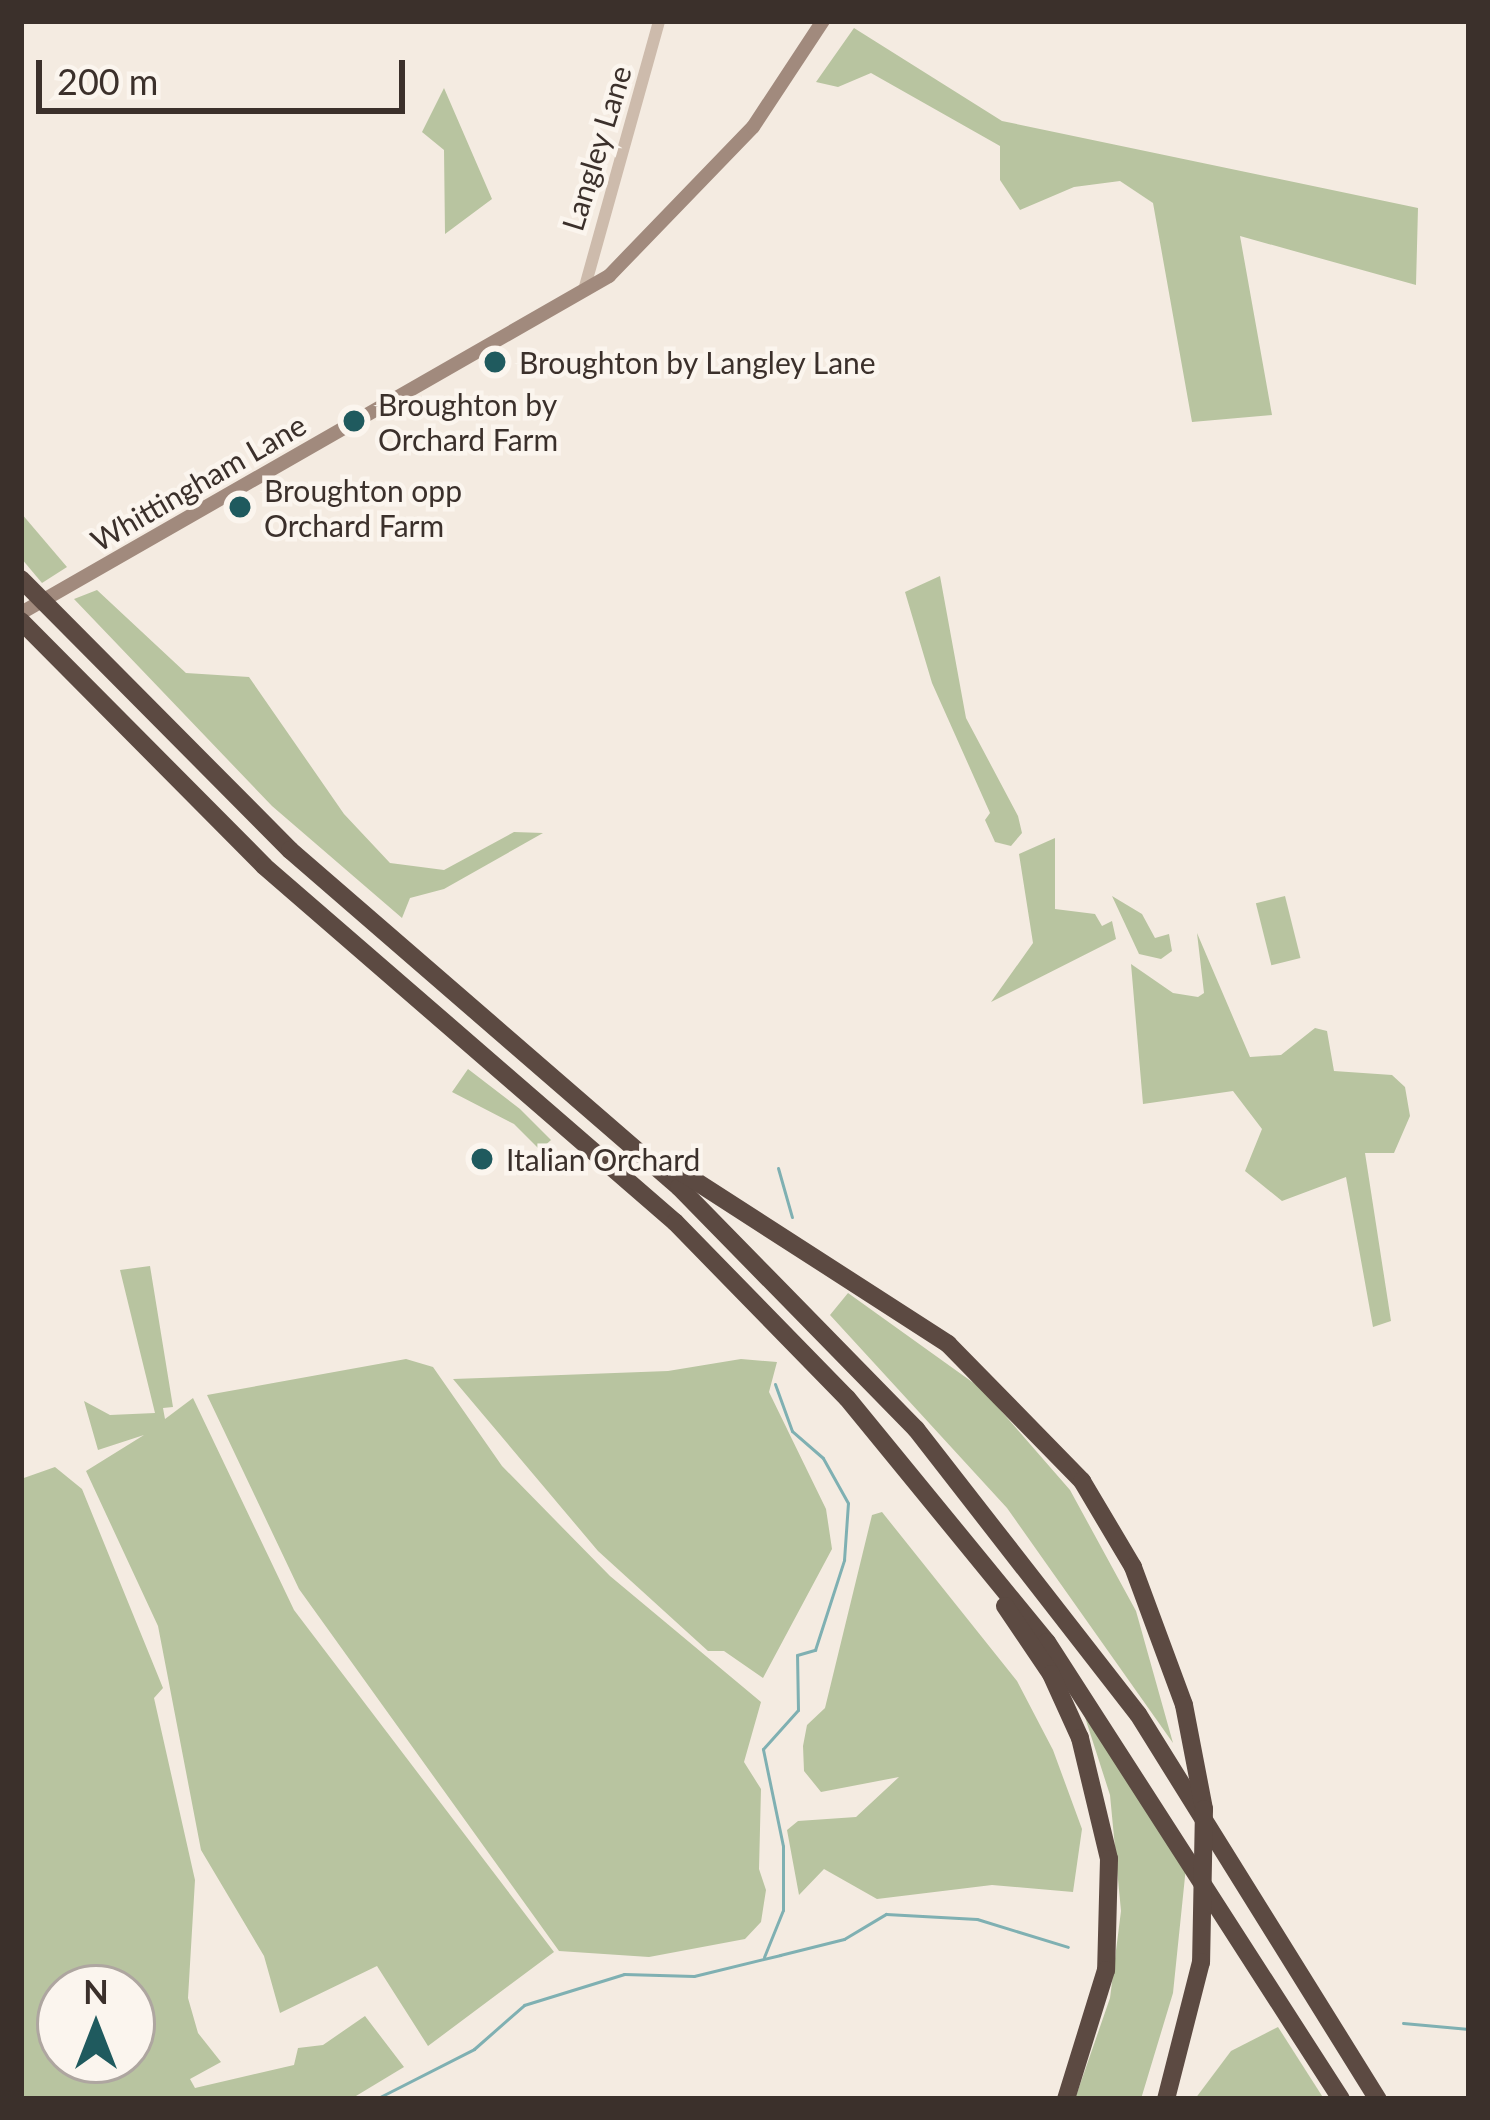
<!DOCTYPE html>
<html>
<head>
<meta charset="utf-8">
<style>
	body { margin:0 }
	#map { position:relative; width:1490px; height:2120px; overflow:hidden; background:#f4ebe1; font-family:Lato,sans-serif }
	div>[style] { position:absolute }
	.green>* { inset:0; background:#b8c4a0; transform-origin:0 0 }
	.stream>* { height:3px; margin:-1.5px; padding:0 1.5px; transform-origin:1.5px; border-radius:1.5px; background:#7fb0b2 }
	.tertiary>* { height:12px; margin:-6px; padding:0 6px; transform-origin:6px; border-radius:6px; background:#cdbbac }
	.secondary>* { height:14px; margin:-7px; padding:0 7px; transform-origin:7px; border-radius:7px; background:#a18a7d }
	.motorway>* { height:18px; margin:-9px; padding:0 9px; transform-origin:9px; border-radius:9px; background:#5c4a42 }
	.dots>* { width:33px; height:33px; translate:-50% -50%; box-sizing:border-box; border:6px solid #fbf5ee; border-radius:50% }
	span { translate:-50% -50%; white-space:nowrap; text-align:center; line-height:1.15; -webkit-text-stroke:9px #fbf5ee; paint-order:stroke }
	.street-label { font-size:30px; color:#3b302b }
	.poi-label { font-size:30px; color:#3b302b }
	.left { translate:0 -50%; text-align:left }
	.frame { position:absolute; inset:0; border:24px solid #3b302b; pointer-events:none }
	.north { position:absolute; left:36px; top:1964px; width:120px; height:120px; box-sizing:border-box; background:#fbf5ee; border:3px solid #aea6a0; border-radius:50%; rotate:0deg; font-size:33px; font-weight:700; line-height:48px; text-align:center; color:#3b302b }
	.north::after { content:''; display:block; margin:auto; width:42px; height:54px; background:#1f5a5e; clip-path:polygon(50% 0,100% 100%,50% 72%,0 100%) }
	.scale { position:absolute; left:36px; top:60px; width:369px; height:54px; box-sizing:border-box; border:6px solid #3b302b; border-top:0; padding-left:15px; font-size:36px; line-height:42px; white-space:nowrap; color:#3b302b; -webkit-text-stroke:9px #fbf5ee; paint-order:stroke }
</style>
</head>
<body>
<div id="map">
	<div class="green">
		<div style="clip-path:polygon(854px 28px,1002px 121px,1418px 208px,1416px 285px,1240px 236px,1272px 415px,1192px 422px,1153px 203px,1120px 181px,1074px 187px,1020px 210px,1000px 180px,1000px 146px,871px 73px,838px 87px,816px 82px)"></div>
		<div style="clip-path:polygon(444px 88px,492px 199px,445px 234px,444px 150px,422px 132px)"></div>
		<div style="clip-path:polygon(21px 513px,67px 567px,42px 583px,21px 558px)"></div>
		<div style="clip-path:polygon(940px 576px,966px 718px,1018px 816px,1022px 833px,1011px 846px,995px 842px,985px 820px,990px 813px,932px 683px,905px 592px)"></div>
		<div style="clip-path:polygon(97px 590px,186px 673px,249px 677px,344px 814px,390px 863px,444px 870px,514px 832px,543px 833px,444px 889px,410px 898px,402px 918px,272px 806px,74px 599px)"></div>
		<div style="clip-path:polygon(1055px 838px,1055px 909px,1095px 914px,1102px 926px,1112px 921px,1116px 939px,991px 1002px,1033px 943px,1019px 854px)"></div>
		<div style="clip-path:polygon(1112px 896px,1142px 914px,1155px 938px,1169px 934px,1172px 951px,1161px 959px,1139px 954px)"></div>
		<div style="left:1285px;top:896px;width:64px;height:30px;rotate:76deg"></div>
		<div style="clip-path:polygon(1197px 933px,1250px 1057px,1281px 1055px,1315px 1028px,1327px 1031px,1334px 1071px,1392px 1075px,1405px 1087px,1410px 1116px,1394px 1153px,1365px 1153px,1391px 1321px,1373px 1327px,1346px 1177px,1282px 1201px,1245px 1171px,1262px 1129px,1233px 1091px,1143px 1104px,1131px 964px,1173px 993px,1198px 997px,1204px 993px)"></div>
		<div style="clip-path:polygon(468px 1069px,520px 1109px,551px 1140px,540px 1150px,514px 1124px,452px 1092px)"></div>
		<div style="clip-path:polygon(150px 1266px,173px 1407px,163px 1408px,165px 1419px,193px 1398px,294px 1610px,554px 1952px,428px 2046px,377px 1966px,280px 2013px,264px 1956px,201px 1850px,158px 1626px,86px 1471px,144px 1435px,98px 1450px,84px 1401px,110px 1415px,155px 1413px,120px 1270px)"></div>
		<div style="clip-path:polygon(848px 1293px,982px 1389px,1070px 1490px,1136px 1611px,1173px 1743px,1007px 1508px,830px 1315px)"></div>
		<div style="clip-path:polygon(406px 1359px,433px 1367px,502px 1466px,610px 1576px,761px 1702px,744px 1762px,761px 1789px,759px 1869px,766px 1890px,761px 1922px,745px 1939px,649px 1957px,559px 1951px,299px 1589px,207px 1395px)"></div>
		<div style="clip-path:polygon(741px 1359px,777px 1362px,769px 1392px,826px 1509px,832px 1549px,763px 1678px,724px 1651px,708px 1651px,598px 1551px,453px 1379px,668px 1371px)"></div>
		<div style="clip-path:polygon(evenodd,55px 1467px,82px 1489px,163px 1688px,154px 1698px,195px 1880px,188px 1998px,198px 2033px,221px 2062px,190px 2079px,195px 2088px,294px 2065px,298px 2048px,323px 2045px,365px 2016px,404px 2067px,351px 2099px,21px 2099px,21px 1479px,55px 1467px,60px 1988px,132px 1988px,132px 2060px,60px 2060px,60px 1988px)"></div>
		<div style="clip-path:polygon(882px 1512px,1017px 1681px,1053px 1750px,1082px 1829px,1073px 1892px,992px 1885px,877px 1899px,824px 1869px,799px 1895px,787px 1830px,798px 1821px,856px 1817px,899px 1777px,821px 1792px,804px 1771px,803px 1746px,807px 1725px,825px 1708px,872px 1515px)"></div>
		<div style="clip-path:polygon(1083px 1711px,1186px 1867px,1173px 1993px,1141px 2099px,1075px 2099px,1110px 1998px,1121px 1911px,1110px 1795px)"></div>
		<div style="clip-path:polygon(1278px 2027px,1324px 2099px,1195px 2099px,1231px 2051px)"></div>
	</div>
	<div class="stream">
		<div style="left:778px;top:1168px;width:51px;rotate:74.1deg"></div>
		<div style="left:764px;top:1957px;width:51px;rotate:-68deg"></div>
		<div style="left:783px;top:1910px;width:64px;rotate:-90deg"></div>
		<div style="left:783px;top:1846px;width:99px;rotate:-101.7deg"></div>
		<div style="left:763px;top:1749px;width:52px;rotate:-48.1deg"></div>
		<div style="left:798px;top:1710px;width:55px;rotate:-91deg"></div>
		<div style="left:797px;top:1655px;width:19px;rotate:-16deg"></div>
		<div style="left:815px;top:1650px;width:95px;rotate:-72.1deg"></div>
		<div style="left:844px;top:1560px;width:57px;rotate:-86deg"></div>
		<div style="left:848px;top:1503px;width:51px;rotate:-119.1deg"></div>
		<div style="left:823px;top:1458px;width:41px;rotate:-138.9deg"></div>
		<div style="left:792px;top:1431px;width:50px;rotate:-109.9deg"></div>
		<div style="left:1403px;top:2023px;width:66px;rotate:5.2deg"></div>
		<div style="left:376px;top:2099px;width:110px;rotate:-27deg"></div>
		<div style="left:474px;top:2049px;width:67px;rotate:-41.3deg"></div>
		<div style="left:524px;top:2005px;width:105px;rotate:-17.2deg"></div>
		<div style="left:624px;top:1974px;width:70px;rotate:1.6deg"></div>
		<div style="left:694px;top:1976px;width:89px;rotate:-13.7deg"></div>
		<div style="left:780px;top:1955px;width:66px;rotate:-14deg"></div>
		<div style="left:844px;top:1939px;width:49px;rotate:-30.8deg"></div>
		<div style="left:886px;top:1914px;width:91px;rotate:3.1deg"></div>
		<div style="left:977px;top:1919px;width:95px;rotate:17.1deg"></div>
	</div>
	<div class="tertiary">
		<div style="left:584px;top:290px;width:279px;rotate:-74.4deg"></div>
	</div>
	<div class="secondary">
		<div style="left:21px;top:613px;width:678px;rotate:-29.82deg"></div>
		<div style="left:609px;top:276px;width:207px;rotate:-46deg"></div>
		<div style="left:753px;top:127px;width:127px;rotate:-56.6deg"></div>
	</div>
	<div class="motorway">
		<div style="left:21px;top:579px;width:382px;rotate:45.2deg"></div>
		<div style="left:290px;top:850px;width:515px;rotate:40.9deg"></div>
		<div style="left:679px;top:1187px;width:339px;rotate:45.6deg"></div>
		<div style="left:916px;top:1429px;width:361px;rotate:52.1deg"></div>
		<div style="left:1138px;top:1714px;width:454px;rotate:58.1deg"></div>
		<div style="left:21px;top:621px;width:345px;rotate:45.2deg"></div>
		<div style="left:264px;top:866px;width:544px;rotate:40.9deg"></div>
		<div style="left:675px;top:1222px;width:246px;rotate:45.7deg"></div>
		<div style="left:847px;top:1398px;width:315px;rotate:50.7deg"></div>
		<div style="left:1047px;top:1642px;width:543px;rotate:57.25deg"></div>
		<div style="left:669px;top:1164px;width:332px;rotate:32.8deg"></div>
		<div style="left:948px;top:1344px;width:192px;rotate:45.6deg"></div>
		<div style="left:1082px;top:1481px;width:100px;rotate:59.3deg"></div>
		<div style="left:1133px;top:1567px;width:147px;rotate:69.7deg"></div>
		<div style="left:1184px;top:1705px;width:106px;rotate:79.1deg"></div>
		<div style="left:1204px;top:1809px;width:153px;rotate:91.1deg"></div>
		<div style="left:1201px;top:1962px;width:141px;rotate:104.3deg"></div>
		<div style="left:1005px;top:1606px;width:82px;rotate:55.9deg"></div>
		<div style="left:1051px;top:1674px;width:70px;rotate:65.6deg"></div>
		<div style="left:1080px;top:1738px;width:124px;rotate:76.5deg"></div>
		<div style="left:1109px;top:1859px;width:111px;rotate:91.5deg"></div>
		<div style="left:1106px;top:1970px;width:135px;rotate:107.2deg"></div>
	</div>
	<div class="dots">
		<div style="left:495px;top:362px;background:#1f5a5e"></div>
		<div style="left:354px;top:421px;background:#1f5a5e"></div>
		<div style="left:240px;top:507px;background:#1f5a5e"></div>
		<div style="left:482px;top:1159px;background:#1f5a5e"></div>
	</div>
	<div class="street-label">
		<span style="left:596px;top:148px;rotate:-73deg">Langley Lane</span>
		<span style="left:198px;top:482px;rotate:-30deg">Whittingham Lane</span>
	</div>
	<div class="poi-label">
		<span class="left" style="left:519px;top:362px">Broughton by Langley Lane</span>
		<span class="left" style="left:378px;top:421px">Broughton by<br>Orchard Farm</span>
		<span class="left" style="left:264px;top:507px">Broughton opp<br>Orchard Farm</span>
		<span class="left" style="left:506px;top:1159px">Italian Orchard</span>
	</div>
	<div class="frame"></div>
	<div class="north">N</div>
	<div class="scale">200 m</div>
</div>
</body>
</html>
